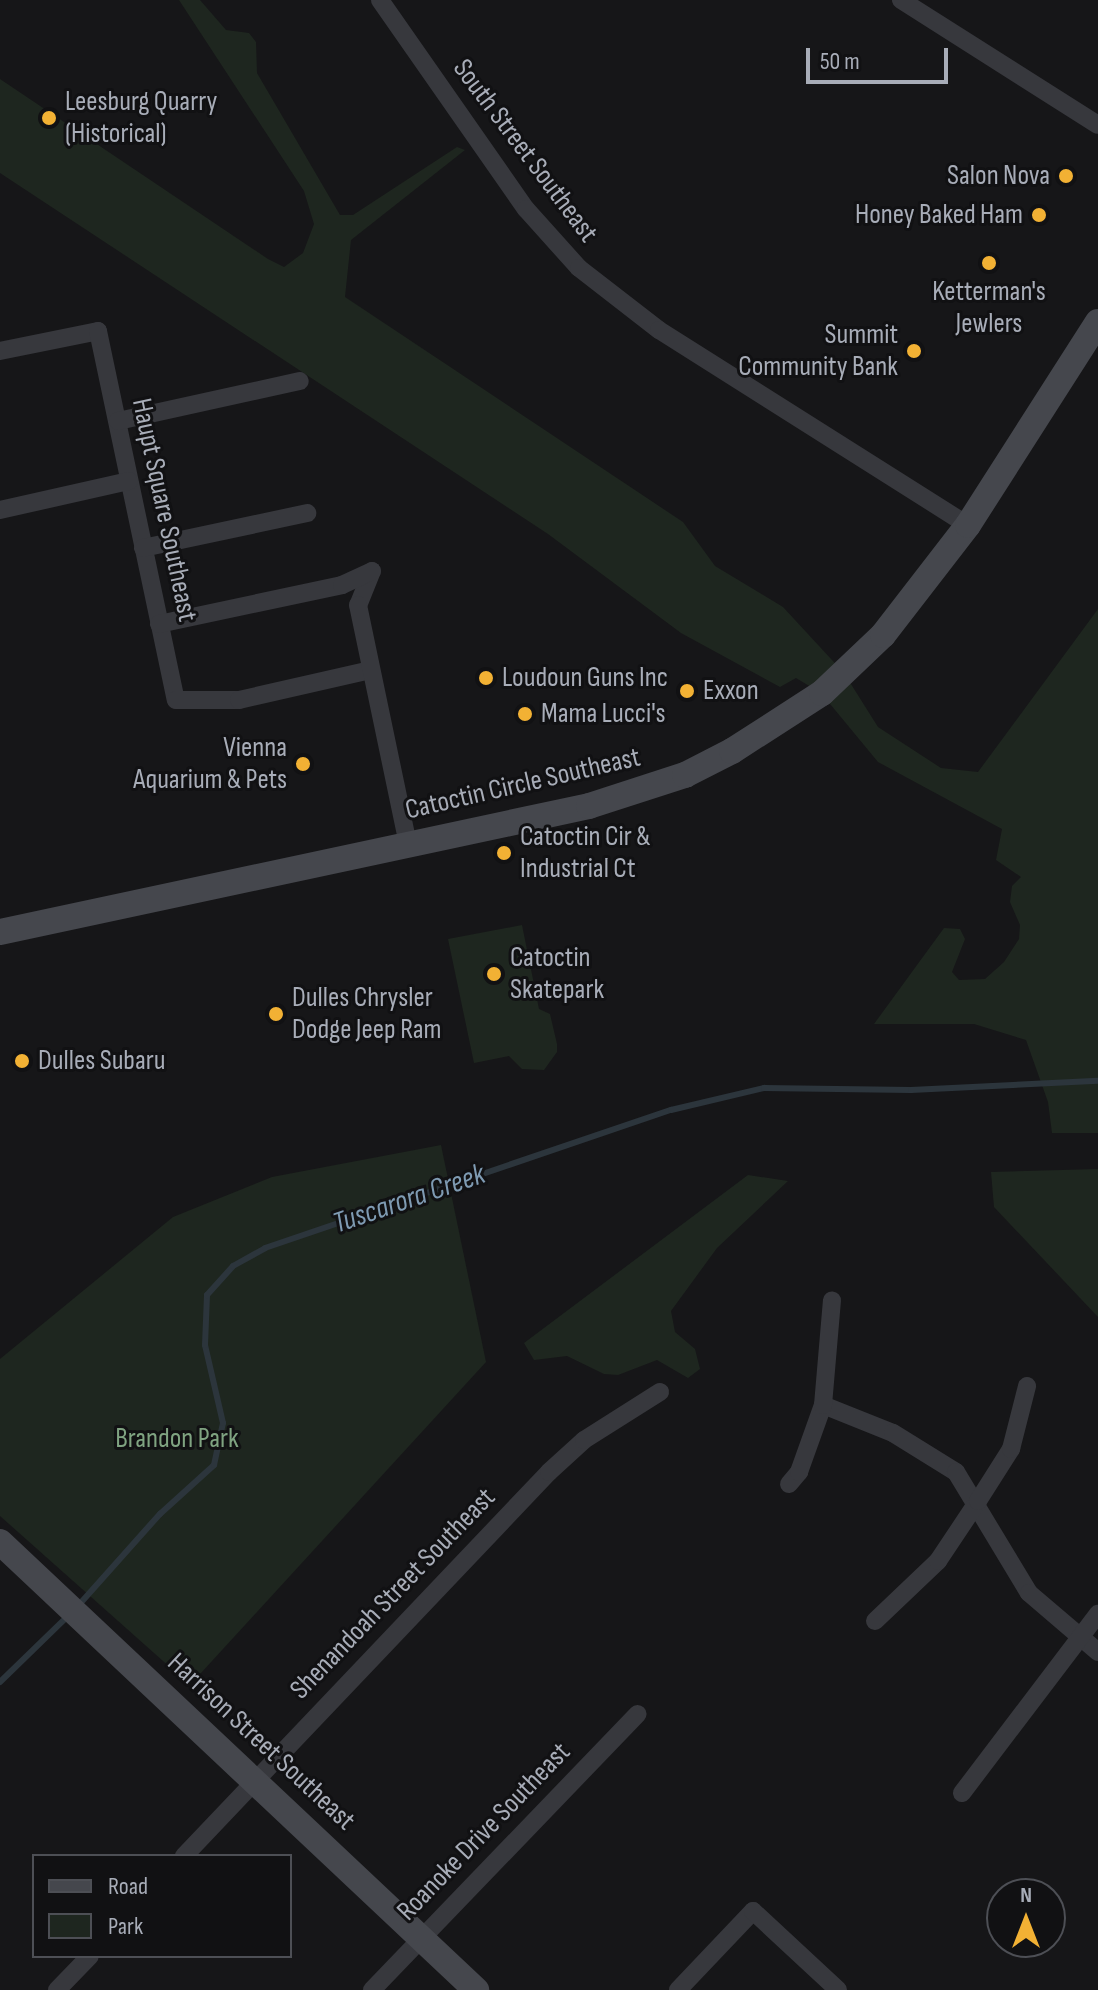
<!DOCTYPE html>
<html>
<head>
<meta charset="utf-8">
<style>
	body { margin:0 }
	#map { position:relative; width:1098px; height:1990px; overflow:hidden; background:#161618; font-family:"Sofia Sans Condensed",sans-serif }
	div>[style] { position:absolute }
	.green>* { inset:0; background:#1e261f }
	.stream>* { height:6px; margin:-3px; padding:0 3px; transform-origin:3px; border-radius:3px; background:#2c353c }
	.street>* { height:18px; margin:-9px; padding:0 9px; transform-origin:9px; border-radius:9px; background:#37383d }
	.secondary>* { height:26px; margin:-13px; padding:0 13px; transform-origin:13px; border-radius:13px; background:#45474d }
	.dots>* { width:22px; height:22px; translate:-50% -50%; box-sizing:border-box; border:4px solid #111113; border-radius:50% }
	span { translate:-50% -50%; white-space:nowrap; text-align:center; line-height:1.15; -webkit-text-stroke:6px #111113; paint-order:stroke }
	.poi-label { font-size:28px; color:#a8adb8 }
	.left { translate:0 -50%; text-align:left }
	.right { translate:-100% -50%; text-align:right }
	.street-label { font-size:28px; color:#a8adb8 }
	.park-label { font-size:28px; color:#7fa381 }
	.water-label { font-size:30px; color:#7f9bb3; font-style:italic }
	.legend { position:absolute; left:32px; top:1854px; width:260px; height:104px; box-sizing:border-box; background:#111113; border:2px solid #4d4f55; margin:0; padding:10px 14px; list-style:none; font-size:24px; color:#a8adb8 }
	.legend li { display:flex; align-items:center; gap:16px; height:40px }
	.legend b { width:40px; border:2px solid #4d4f55 }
	.north { position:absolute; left:986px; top:1878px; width:80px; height:80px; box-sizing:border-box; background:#111113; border:2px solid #4d4f55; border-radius:50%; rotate:0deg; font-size:22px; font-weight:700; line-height:32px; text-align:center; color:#a8adb8 }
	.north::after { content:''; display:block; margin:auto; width:28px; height:36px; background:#f2b134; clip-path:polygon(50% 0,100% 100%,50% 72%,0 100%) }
	.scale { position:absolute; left:806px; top:48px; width:142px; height:36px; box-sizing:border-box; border:4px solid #a8adb8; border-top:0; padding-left:10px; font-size:24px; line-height:28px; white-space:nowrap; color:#a8adb8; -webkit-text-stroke:6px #111113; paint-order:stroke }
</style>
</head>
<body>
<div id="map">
	<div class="green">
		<div style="clip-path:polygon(179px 0,200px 0,226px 30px,249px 33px,256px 42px,257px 73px,340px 215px,353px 215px,457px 147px,465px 150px,351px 240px,345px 297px,683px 522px,715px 566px,783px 607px,844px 673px,878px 727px,941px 768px,978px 772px,1098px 609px,1098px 1133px,1052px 1133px,1048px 1102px,1026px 1040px,974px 1024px,874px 1024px,944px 928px,960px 929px,965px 939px,952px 972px,959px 980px,985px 979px,1004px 962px,1019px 939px,1020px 925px,1010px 902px,1012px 886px,1021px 877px,996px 860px,1002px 829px,878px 762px,821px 693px,796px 678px,780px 687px,681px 633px,548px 534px,0 173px,0 79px,268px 259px,284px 267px,303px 253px,314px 224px,304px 191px)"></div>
		<div style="clip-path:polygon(522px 925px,539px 1009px,550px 1014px,557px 1044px,557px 1052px,544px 1070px,522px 1069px,509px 1056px,474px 1063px,448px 939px)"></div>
		<div style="clip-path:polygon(441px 1145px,486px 1362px,190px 1685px,0 1516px,0 1359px,173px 1217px,272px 1177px)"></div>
		<div style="clip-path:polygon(1098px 1169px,1098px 1317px,994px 1207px,991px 1172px)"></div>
		<div style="clip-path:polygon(748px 1175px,788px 1181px,717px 1248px,671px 1311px,675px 1332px,695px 1349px,700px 1369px,688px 1378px,657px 1360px,618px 1375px,604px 1374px,567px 1356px,534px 1360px,524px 1343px)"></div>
	</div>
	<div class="stream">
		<div style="left:77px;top:1607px;width:125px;rotate:-48.3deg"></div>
		<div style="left:160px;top:1514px;width:73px;rotate:-42.2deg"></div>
		<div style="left:214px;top:1465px;width:43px;rotate:-77.9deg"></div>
		<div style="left:223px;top:1423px;width:80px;rotate:-103deg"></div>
		<div style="left:205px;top:1345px;width:50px;rotate:-87.7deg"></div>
		<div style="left:207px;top:1295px;width:39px;rotate:-48deg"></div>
		<div style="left:233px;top:1266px;width:37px;rotate:-29deg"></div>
		<div style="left:265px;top:1248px;width:429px;rotate:-18.8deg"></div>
		<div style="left:671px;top:1110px;width:96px;rotate:-13.3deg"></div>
		<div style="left:764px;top:1088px;width:147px;rotate:0.8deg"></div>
		<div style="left:911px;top:1090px;width:187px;rotate:-2.8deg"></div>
		<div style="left:0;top:1682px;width:96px;rotate:-44.2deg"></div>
	</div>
	<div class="street">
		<div style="left:380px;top:0;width:255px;rotate:55.1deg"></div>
		<div style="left:526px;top:209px;width:79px;rotate:48.1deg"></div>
		<div style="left:579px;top:268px;width:101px;rotate:37.8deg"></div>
		<div style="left:659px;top:330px;width:365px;rotate:32.3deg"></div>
		<div style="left:901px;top:0;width:233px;rotate:32.4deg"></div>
		<div style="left:0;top:351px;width:100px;rotate:-11.5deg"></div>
		<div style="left:98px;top:331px;width:377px;rotate:78.1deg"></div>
		<div style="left:176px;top:700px;width:63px"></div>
		<div style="left:239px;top:700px;width:135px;rotate:-12.8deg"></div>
		<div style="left:118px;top:421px;width:186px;rotate:-12.4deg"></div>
		<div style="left:0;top:510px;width:132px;rotate:-12.7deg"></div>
		<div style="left:143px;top:548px;width:168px;rotate:-12deg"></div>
		<div style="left:372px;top:571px;width:37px;rotate:112deg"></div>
		<div style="left:358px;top:605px;width:244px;rotate:78.2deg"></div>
		<div style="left:159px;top:624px;width:187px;rotate:-12deg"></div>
		<div style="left:342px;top:585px;width:33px;rotate:-25deg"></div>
		<div style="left:823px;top:1405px;width:75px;rotate:21.8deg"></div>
		<div style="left:893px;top:1433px;width:74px;rotate:31.8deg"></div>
		<div style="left:956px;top:1472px;width:141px;rotate:58.9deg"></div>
		<div style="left:1029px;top:1593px;width:91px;rotate:40.5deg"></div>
		<div style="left:789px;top:1484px;width:16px;rotate:-50deg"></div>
		<div style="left:799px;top:1472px;width:71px;rotate:-70.3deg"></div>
		<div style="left:823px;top:1405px;width:105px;rotate:-85.1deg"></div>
		<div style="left:875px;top:1621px;width:87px;rotate:-43.6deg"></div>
		<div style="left:938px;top:1561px;width:72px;rotate:-56.3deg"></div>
		<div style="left:978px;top:1501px;width:62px;rotate:-57.6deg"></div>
		<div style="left:1011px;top:1449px;width:65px;rotate:-75.7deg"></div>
		<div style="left:962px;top:1793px;width:225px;rotate:-52.8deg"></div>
		<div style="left:184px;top:1856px;width:530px;rotate:-46.45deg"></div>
		<div style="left:549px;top:1472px;width:47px;rotate:-42.4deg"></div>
		<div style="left:584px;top:1440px;width:90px;rotate:-32.3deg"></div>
		<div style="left:57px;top:1990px;width:47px;rotate:-45.9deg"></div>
		<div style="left:372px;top:1990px;width:383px;rotate:-46.1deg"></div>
		<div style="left:678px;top:1990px;width:109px;rotate:-46.5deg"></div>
		<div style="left:753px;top:1911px;width:116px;rotate:42.9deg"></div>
	</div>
	<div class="secondary">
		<div style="left:0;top:932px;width:602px;rotate:-12.07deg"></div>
		<div style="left:589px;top:806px;width:101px;rotate:-17.9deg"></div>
		<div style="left:685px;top:775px;width:53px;rotate:-27.1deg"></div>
		<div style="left:732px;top:751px;width:107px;rotate:-32.8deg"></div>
		<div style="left:822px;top:693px;width:84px;rotate:-43.6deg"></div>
		<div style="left:883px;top:635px;width:139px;rotate:-52.3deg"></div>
		<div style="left:968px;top:525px;width:241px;rotate:-57.4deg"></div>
		<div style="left:0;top:1542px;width:654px;rotate:43.26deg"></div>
	</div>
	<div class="dots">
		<div style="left:49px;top:118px;background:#f2b134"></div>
		<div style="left:1066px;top:176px;background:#f2b134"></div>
		<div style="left:1039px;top:215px;background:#f2b134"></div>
		<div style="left:989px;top:263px;background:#f2b134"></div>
		<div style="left:914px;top:351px;background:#f2b134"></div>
		<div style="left:486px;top:678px;background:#f2b134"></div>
		<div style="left:687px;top:691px;background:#f2b134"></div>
		<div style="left:525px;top:714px;background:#f2b134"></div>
		<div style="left:303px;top:764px;background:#f2b134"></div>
		<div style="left:504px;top:853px;background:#f2b134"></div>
		<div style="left:494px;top:974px;background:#f2b134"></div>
		<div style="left:276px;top:1014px;background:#f2b134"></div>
		<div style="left:22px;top:1061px;background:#f2b134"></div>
	</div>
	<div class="poi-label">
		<span class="left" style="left:65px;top:118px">Leesburg Quarry<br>(Historical)</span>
		<span class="right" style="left:1050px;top:176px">Salon Nova</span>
		<span class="right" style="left:1023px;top:215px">Honey Baked Ham</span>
		<span style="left:989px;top:308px">Ketterman's<br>Jewlers</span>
		<span class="right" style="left:898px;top:351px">Summit<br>Community Bank</span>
		<span class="left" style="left:502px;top:678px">Loudoun Guns Inc</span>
		<span class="left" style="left:703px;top:691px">Exxon</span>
		<span class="left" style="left:541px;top:714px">Mama Lucci's</span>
		<span class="right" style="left:287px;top:764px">Vienna<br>Aquarium &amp; Pets</span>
		<span class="left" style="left:520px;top:853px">Catoctin Cir &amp;<br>Industrial Ct</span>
		<span class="left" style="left:510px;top:974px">Catoctin<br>Skatepark</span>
		<span class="left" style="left:292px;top:1014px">Dulles Chrysler<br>Dodge Jeep Ram</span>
		<span class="left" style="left:38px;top:1061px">Dulles Subaru</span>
	</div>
	<div class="street-label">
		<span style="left:525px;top:151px;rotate:53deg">South Street Southeast</span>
		<span style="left:164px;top:510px;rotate:78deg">Haupt Square Southeast</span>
		<span style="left:523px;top:784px;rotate:-13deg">Catoctin Circle Southeast</span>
		<span style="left:393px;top:1594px;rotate:-46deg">Shenandoah Street Southeast</span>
		<span style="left:261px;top:1742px;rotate:43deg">Harrison Street Southeast</span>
		<span style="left:484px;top:1832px;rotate:-46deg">Roanoke Drive Southeast</span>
	</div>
	<div class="park-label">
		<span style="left:177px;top:1439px">Brandon Park</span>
	</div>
	<div class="water-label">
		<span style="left:409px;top:1199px;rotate:-19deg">Tuscarora Creek</span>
	</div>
	<ul class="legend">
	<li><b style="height:10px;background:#45474d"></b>Road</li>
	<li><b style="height:22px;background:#1e261f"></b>Park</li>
	</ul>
	<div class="north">N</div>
	<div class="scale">50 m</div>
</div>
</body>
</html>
